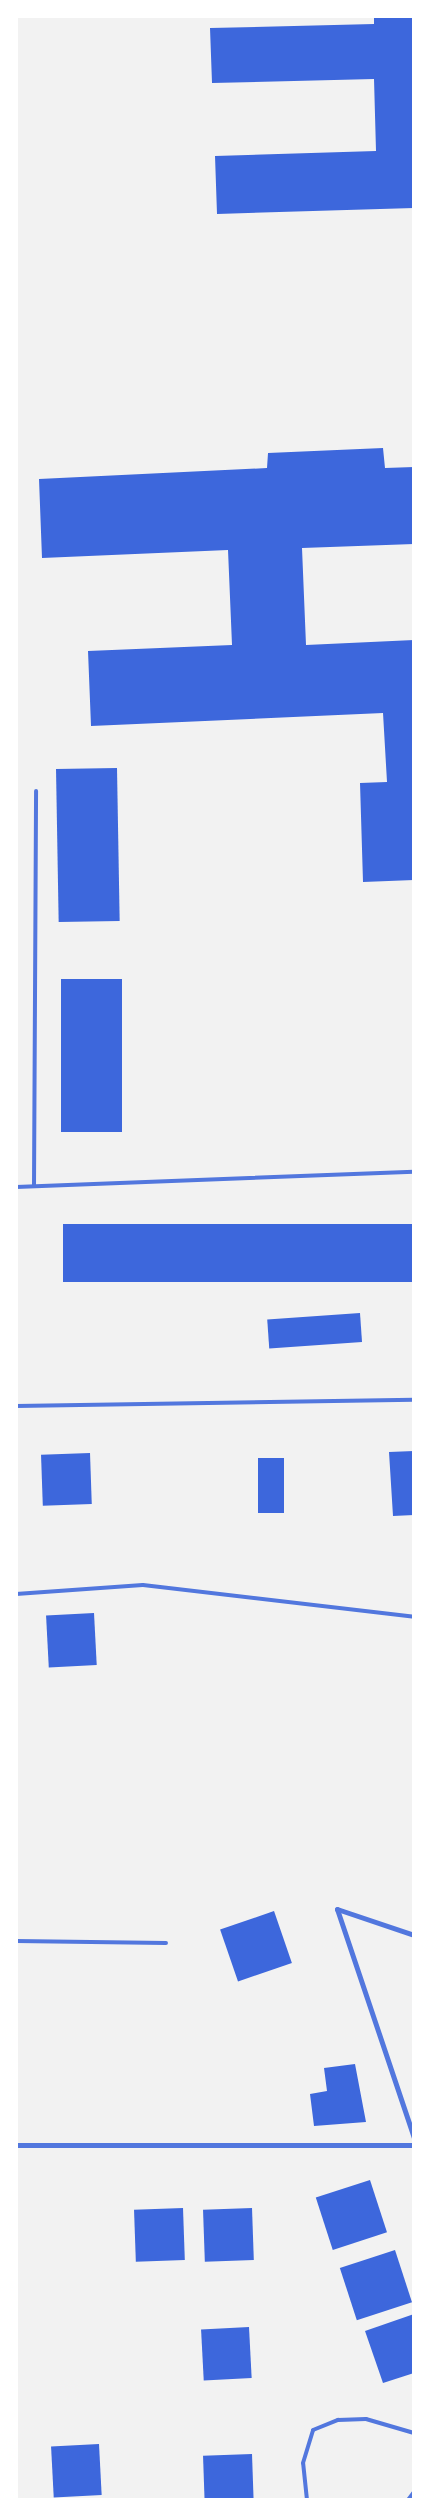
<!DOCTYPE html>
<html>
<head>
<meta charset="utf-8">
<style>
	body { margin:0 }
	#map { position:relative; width:430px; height:2516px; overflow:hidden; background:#f2f2f2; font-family:Mulish,sans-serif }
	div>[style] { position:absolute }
	.building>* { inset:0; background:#3d67dc; transform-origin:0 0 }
	.service>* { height:4px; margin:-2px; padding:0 2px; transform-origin:2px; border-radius:2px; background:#5277de }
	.minor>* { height:5px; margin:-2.5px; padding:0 2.5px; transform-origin:2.5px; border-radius:2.5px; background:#5277de }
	span { translate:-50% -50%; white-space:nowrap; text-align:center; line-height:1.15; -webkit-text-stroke:4.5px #fff; paint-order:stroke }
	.frame { position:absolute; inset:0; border:18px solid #fff; pointer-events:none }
</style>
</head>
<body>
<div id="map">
	<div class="building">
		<div style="clip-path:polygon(374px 16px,414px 16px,414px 208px,217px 214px,215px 156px,376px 151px,374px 79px,212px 83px,210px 28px,374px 24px)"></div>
		<div style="clip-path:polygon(383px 448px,385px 468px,414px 467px,414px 544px,302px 548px,306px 645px,414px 640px,414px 880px,363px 882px,360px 783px,387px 782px,383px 713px,91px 726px,88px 651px,232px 645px,228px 550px,42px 558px,39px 479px,267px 468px,268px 453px)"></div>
		<div style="left:117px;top:768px;width:153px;height:61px;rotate:89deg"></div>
		<div style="left:61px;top:979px;width:61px;height:153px"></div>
		<div style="left:414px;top:1224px;width:58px;height:351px;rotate:90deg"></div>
		<div style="left:360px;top:1313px;width:29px;height:93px;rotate:86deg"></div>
		<div style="clip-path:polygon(414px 1451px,414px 1515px,393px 1516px,389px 1452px)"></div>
		<div style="left:90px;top:1453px;width:51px;height:49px;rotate:88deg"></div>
		<div style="left:258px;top:1458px;width:26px;height:55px"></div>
		<div style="left:94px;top:1613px;width:52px;height:48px;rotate:87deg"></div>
		<div style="left:274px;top:1911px;width:55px;height:57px;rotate:71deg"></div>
		<div style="clip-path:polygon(355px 2064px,366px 2122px,314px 2126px,310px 2094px,327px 2091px,324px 2068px)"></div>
		<div style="left:370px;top:2180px;width:55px;height:57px;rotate:72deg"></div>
		<div style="left:183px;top:2208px;width:52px;height:49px;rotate:88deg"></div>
		<div style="left:252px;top:2208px;width:52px;height:49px;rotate:88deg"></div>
		<div style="left:395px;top:2250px;width:55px;height:58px;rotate:72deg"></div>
		<div style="clip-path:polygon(414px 2314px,414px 2373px,383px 2383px,365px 2331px)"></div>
		<div style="left:249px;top:2327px;width:51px;height:48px;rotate:87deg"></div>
		<div style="left:99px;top:2444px;width:51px;height:48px;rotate:87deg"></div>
		<div style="left:252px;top:2454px;width:46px;height:49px;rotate:88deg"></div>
	</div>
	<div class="service">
		<div style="left:34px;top:1186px;width:395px;rotate:-89.7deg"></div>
		<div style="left:16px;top:1187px;width:398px;rotate:-2.2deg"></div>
		<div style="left:16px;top:1406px;width:398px;rotate:-0.9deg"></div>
		<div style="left:16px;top:1594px;width:127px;rotate:-4.1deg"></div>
		<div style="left:143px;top:1585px;width:273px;rotate:6.7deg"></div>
		<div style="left:16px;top:1941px;width:150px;rotate:0.8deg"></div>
		<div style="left:307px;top:2500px;width:37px;rotate:-96deg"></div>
		<div style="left:303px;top:2463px;width:34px;rotate:-73deg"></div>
		<div style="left:313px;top:2430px;width:27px;rotate:-22deg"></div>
		<div style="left:338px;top:2420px;width:28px;rotate:-2deg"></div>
		<div style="left:366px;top:2419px;width:50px;rotate:16.3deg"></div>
		<div style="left:408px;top:2500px;width:10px;rotate:-53deg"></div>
	</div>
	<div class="minor">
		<div style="left:337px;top:1909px;width:242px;rotate:71.4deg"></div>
		<div style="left:337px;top:1909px;width:81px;rotate:18.7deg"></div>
		<div style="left:16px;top:2145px;width:398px"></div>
	</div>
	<div class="frame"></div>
</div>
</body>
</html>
